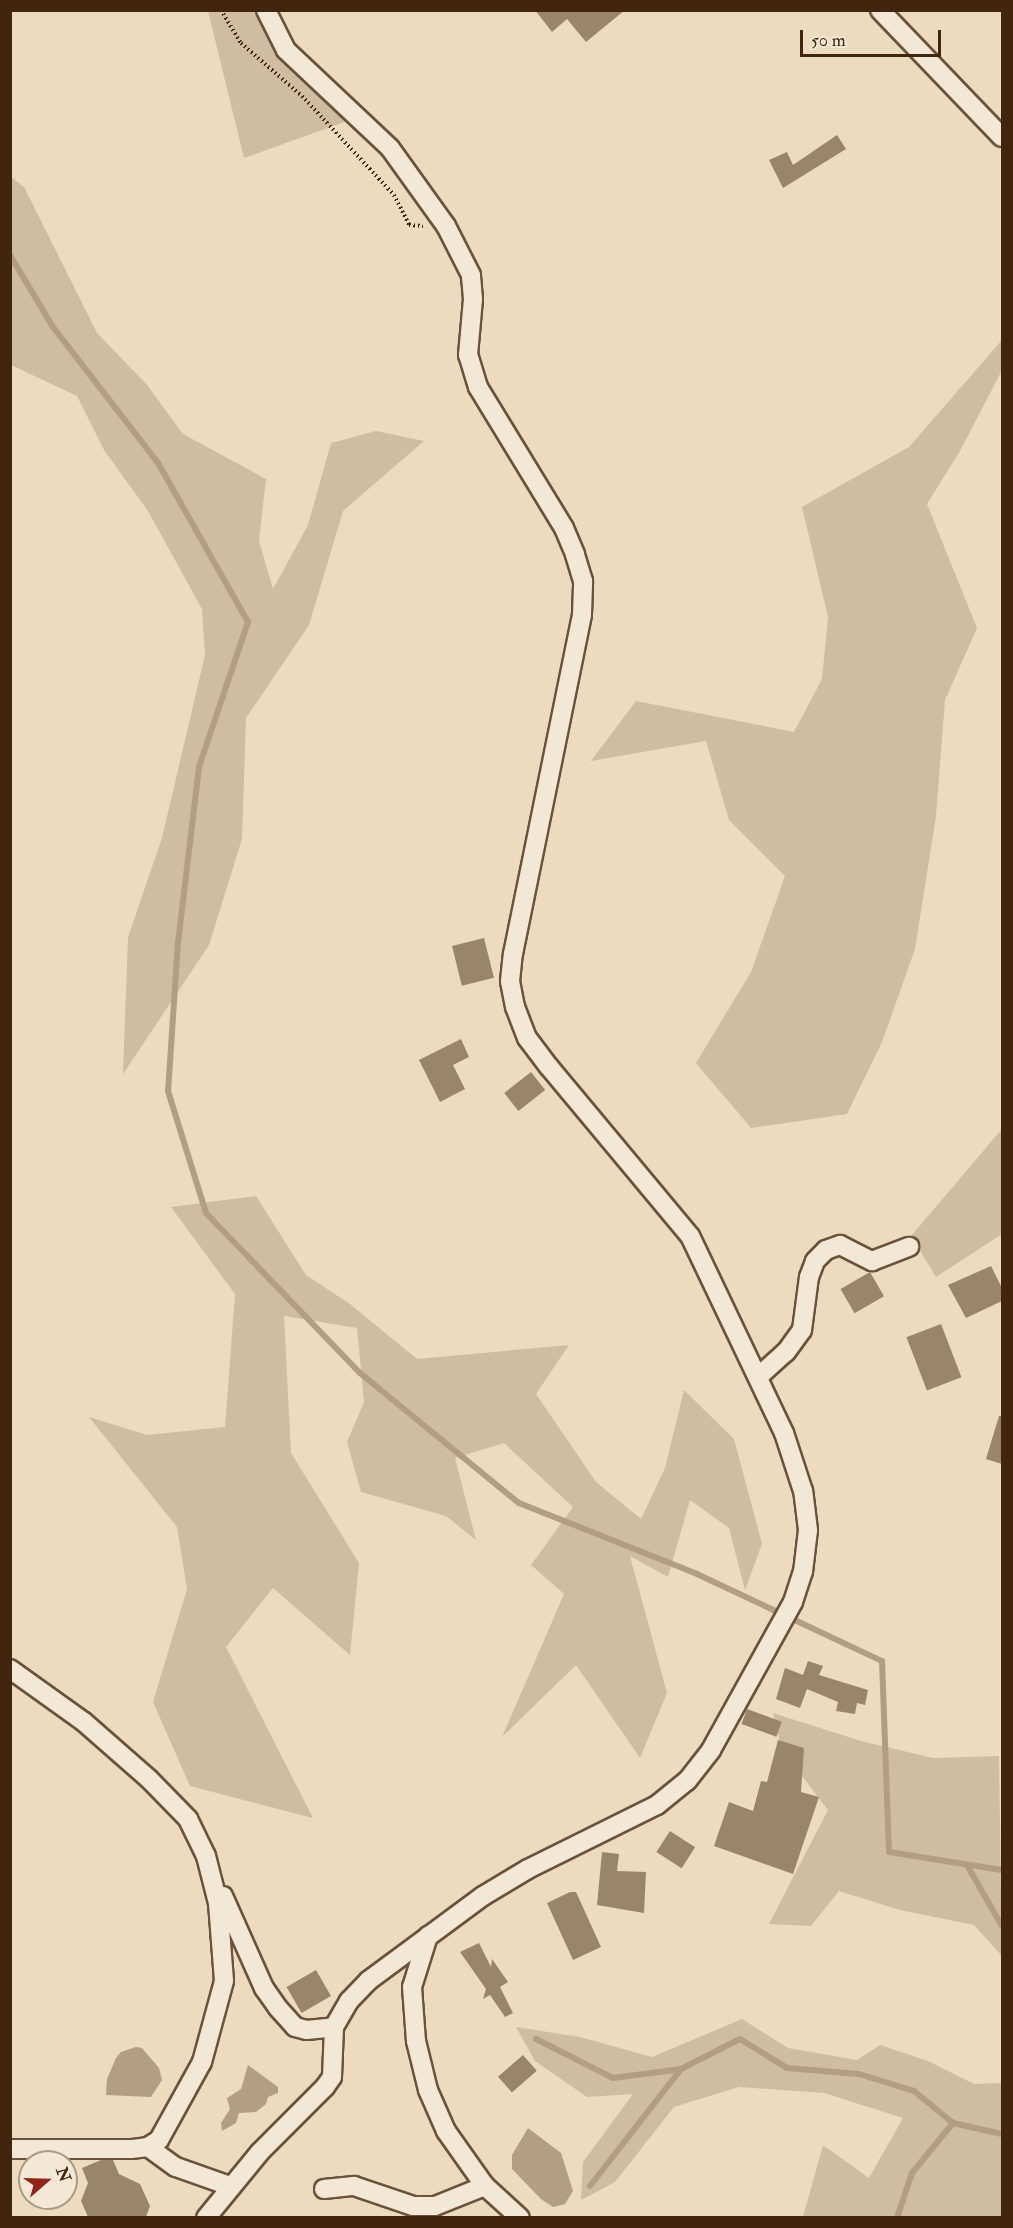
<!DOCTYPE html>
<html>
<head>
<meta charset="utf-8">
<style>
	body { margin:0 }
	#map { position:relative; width:1013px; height:2228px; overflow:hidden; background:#eddbbf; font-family:"IM FELL Double Pica",serif }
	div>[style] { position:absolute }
	.green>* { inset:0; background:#d0bca1 }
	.water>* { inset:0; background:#b39d83 }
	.stream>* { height:6px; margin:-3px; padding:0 3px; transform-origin:3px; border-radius:3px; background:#b39d83 }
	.building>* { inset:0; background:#9a846a; transform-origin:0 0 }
	.path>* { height:4px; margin-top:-2px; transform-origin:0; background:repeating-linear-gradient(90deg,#41250e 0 1.5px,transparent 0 4.5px) }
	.roads { filter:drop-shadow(2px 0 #6c523a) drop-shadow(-2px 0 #6c523a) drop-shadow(0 2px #6c523a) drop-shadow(0 -2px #6c523a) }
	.minor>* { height:18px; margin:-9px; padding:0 9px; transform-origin:9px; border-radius:9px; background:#f3e8d5 }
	span { translate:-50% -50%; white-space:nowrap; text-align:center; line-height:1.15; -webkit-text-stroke:4.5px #f3e8d5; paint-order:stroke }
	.frame { position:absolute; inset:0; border:12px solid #41250e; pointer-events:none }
	.north { position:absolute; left:18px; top:2150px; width:60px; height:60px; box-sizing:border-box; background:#f3e8d5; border:2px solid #ac9a85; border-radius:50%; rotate:70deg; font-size:16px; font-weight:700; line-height:24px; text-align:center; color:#41250e }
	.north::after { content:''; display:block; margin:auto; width:21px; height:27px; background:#8f2418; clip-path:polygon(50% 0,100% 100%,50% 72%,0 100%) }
	.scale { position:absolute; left:800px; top:30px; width:141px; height:27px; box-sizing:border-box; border:3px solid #41250e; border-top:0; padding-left:8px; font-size:18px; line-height:21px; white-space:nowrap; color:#41250e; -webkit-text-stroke:4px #f3e8d5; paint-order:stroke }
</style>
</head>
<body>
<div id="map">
	<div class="green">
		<div style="clip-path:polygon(208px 11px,255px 11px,282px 49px,361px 116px,244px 158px)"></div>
		<div style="clip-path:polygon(10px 176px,24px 187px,97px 333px,147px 385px,183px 434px,266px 479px,259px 541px,273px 589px,308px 525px,331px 443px,376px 431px,424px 441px,343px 511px,309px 625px,246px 718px,242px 839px,209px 945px,123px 1074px,128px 937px,162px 838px,205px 655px,202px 609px,148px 511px,104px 450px,77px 396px,11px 365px)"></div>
		<div style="clip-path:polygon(1002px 340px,1002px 370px,960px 451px,927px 504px,977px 628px,945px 700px,936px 816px,915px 949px,882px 1042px,847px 1114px,751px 1128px,696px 1063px,751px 972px,785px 876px,729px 820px,706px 741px,591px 761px,636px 701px,794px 732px,822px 679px,828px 617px,802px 507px,909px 447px)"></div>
		<div style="clip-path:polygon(1002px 1129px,1002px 1234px,936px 1277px,911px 1236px)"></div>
		<div style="clip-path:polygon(256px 1196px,306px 1275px,350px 1304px,417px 1359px,569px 1345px,536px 1394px,596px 1482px,641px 1519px,665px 1468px,684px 1390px,734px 1439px,762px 1544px,745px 1590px,729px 1528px,690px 1500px,668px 1577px,630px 1556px,667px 1693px,640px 1758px,576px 1665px,502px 1737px,564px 1594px,531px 1565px,573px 1507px,504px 1443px,455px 1458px,476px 1540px,446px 1516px,361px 1492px,347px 1442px,364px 1402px,357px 1328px,284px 1316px,291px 1453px,359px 1563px,350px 1655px,273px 1588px,226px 1647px,313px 1818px,190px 1786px,153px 1702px,187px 1589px,177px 1527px,89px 1417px,147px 1435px,225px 1427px,235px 1294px,171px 1207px)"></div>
		<div style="clip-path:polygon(773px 1713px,861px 1741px,933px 1758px,999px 1756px,1002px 1956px,974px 1925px,900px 1910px,839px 1891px,811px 1926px,769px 1924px,828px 1810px,782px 1750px)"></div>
		<div style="clip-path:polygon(742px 2019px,788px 2048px,857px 2060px,880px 2045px,928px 2061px,974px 2084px,1002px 2083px,1002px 2217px,803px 2217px,823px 2145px,869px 2178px,903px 2118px,824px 2093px,739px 2087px,674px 2107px,615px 2182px,581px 2200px,583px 2162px,633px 2094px,587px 2097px,535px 2061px,516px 2027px,580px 2037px,652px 2057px)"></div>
	</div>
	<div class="water">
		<div style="clip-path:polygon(136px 2047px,142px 2048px,159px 2068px,162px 2080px,151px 2097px,106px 2095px,107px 2079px,116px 2058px,121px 2052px)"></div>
		<div style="clip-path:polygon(248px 2065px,278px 2087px,278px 2093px,268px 2097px,266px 2104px,256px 2112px,239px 2113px,236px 2123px,222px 2131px,221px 2123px,230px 2109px,227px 2098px,241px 2089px)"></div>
		<div style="clip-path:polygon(528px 2128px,561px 2153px,573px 2191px,565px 2204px,553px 2207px,541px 2199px,512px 2169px,512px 2155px)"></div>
	</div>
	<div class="stream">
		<div style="left:10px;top:255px;width:84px;rotate:59.2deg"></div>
		<div style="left:53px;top:327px;width:172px;rotate:52.3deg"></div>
		<div style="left:158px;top:463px;width:183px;rotate:60.5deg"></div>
		<div style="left:248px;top:622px;width:153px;rotate:108.7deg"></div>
		<div style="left:199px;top:767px;width:176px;rotate:96.8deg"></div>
		<div style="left:178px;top:942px;width:149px;rotate:93.8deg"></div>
		<div style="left:168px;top:1091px;width:128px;rotate:72.7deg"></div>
		<div style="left:206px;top:1213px;width:222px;rotate:46.1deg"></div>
		<div style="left:360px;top:1373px;width:205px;rotate:39.3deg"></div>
		<div style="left:519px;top:1503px;width:192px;rotate:21.7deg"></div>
		<div style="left:697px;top:1574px;width:204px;rotate:25.2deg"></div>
		<div style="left:882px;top:1661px;width:191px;rotate:87.9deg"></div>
		<div style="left:889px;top:1852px;width:114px;rotate:9.1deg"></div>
		<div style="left:967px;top:1865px;width:70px;rotate:60.2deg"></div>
		<div style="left:536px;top:2039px;width:86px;rotate:26.9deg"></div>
		<div style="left:613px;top:2078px;width:69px;rotate:-7.5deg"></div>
		<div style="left:681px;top:2069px;width:66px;rotate:-27deg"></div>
		<div style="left:740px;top:2039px;width:55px;rotate:31.7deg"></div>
		<div style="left:787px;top:2068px;width:72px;rotate:4.8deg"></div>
		<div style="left:859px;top:2074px;width:58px;rotate:17.2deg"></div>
		<div style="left:914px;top:2091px;width:50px;rotate:39.4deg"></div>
		<div style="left:953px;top:2123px;width:50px;rotate:12.7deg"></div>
		<div style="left:590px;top:2186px;width:148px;rotate:-52.1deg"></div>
		<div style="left:897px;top:2218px;width:47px;rotate:-71.6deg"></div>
		<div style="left:912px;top:2173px;width:65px;rotate:-50.6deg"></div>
	</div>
	<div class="building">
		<div style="clip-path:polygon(535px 10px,625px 10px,586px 42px,567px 19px,552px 32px)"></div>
		<div style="clip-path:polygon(837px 135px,846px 149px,783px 188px,769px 160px,787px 152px,793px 165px)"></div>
		<div style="left:484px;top:938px;width:41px;height:33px;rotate:76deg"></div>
		<div style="clip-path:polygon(461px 1039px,469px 1057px,453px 1065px,465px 1089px,440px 1102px,419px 1060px)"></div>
		<div style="left:531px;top:1072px;width:23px;height:34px;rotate:52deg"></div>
		<div style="clip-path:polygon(991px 1266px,1002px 1288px,1002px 1301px,966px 1318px,948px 1285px)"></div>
		<div style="left:870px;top:1272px;width:28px;height:34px;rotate:60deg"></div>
		<div style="left:941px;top:1324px;width:57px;height:37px;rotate:69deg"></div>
		<div style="clip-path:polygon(999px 1416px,1002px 1416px,1002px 1464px,986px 1459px)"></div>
		<div style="clip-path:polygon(808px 1661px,823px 1666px,819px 1675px,868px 1690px,865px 1705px,857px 1703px,855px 1714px,836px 1711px,838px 1702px,807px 1689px,800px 1708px,776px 1699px,785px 1668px,803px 1675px)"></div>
		<div style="left:747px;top:1709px;width:37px;height:16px;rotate:20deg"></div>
		<div style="clip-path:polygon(778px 1740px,804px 1748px,801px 1792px,819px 1797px,793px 1874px,714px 1846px,729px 1802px,753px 1811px,761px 1781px,767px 1782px)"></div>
		<div style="left:670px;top:1831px;width:30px;height:25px;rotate:33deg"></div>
		<div style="clip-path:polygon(602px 1852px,619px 1854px,617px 1871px,646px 1872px,644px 1913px,597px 1905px)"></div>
		<div style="clip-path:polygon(570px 1892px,576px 1892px,601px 1947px,573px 1960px,547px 1903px)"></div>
		<div style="clip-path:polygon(479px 1943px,491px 1967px,492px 1959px,508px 1982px,500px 1987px,513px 2013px,505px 2017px,490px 1995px,483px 1999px,486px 1989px,460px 1952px)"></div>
		<div style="left:316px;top:1970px;width:30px;height:34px;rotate:60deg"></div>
		<div style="left:523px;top:2055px;width:21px;height:33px;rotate:49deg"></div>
		<div style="clip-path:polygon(101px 2160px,113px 2160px,119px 2174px,140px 2184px,150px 2206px,146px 2217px,88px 2217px,81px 2201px,88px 2183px,82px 2168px)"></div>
	</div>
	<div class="path">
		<div style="left:221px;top:10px;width:39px;rotate:59deg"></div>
		<div style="left:241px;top:43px;width:81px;rotate:41deg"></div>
		<div style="left:302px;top:96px;width:135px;rotate:47.1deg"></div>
		<div style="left:394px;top:195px;width:34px;rotate:63deg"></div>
		<div style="left:409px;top:225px;width:14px;rotate:4deg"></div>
	</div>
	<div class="roads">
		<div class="minor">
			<div style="left:880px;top:10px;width:176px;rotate:46.2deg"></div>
			<div style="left:759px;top:1376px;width:36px;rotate:-42deg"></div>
			<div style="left:786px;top:1352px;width:27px;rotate:-54deg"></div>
			<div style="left:802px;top:1330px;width:53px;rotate:-82.5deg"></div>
			<div style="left:809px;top:1277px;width:17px;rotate:-69deg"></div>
			<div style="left:815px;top:1261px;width:16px;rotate:-45deg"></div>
			<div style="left:826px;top:1250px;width:15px;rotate:-20deg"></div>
			<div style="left:840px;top:1245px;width:36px;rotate:27deg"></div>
			<div style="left:872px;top:1261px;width:40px;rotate:-21deg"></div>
			<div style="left:10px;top:1669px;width:91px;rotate:35.6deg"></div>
			<div style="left:84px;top:1722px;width:86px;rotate:41.2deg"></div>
			<div style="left:149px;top:1779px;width:56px;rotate:45.7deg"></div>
			<div style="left:188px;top:1819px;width:41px;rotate:64.1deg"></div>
			<div style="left:206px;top:1856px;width:49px;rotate:75.7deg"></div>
			<div style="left:218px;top:1903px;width:78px;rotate:85.6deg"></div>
			<div style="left:224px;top:1981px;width:84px;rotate:105.2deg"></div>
			<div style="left:202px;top:2062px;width:89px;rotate:118.9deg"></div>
			<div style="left:159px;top:2140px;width:13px;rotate:148deg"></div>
			<div style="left:148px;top:2147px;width:17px;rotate:173deg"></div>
			<div style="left:131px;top:2149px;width:121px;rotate:180deg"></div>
			<div style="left:223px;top:1896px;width:101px;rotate:66deg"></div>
			<div style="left:264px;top:1988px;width:24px;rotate:55deg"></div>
			<div style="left:278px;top:2008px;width:25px;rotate:48deg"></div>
			<div style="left:295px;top:2027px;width:12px;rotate:14deg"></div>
			<div style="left:307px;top:2030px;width:27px;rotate:-6deg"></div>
			<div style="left:428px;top:1936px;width:53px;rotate:107.4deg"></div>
			<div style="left:412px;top:1987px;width:54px;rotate:85.8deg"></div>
			<div style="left:416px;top:2041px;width:50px;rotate:76.2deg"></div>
			<div style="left:428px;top:2090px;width:45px;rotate:66.3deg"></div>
			<div style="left:446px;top:2131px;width:67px;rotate:54.7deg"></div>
			<div style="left:485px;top:2186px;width:47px;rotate:42.4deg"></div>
			<div style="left:148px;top:2147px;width:34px;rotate:36deg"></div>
			<div style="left:176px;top:2167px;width:57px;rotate:19.4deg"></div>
			<div style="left:324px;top:2189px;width:30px;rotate:-6deg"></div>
			<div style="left:354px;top:2186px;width:62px;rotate:18.7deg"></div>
			<div style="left:413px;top:2206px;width:22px"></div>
			<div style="left:435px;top:2206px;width:54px;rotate:-21.8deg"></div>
			<div style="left:206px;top:2218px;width:85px;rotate:-50.7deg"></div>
			<div style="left:260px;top:2152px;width:92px;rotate:-45deg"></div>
			<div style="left:325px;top:2087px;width:12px;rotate:-55deg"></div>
			<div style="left:332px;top:2077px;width:50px;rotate:-87.7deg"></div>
			<div style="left:334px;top:2027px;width:30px;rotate:-60deg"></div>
			<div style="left:349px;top:2001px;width:28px;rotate:-46deg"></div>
			<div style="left:368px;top:1981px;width:143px;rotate:-36.5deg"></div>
			<div style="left:483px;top:1896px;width:52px;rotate:-31deg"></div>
			<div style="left:528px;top:1869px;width:144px;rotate:-26.4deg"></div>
			<div style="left:657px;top:1805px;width:38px;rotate:-39deg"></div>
			<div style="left:687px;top:1781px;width:39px;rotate:-52deg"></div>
			<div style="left:711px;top:1750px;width:169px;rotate:-61deg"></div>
			<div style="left:793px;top:1602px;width:32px;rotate:-72deg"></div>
			<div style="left:803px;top:1572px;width:42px;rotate:-83.2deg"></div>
			<div style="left:808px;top:1530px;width:39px;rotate:-97deg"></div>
			<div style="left:803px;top:1491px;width:61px;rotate:-108.1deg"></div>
			<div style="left:784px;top:1433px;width:218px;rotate:-115.5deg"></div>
			<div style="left:690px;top:1236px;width:220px;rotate:-129.8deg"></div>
			<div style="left:549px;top:1067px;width:36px;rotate:-127deg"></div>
			<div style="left:527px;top:1038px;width:33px;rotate:-111deg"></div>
			<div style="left:515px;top:1007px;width:26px;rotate:-101deg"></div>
			<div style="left:510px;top:981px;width:27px;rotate:-84deg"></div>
			<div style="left:513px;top:954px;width:347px;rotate:-78.5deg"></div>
			<div style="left:582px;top:614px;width:33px;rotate:-88deg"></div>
			<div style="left:583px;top:581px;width:28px;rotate:-107deg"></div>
			<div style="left:575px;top:554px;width:28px;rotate:-113deg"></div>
			<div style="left:564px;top:528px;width:165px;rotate:-121.4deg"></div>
			<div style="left:478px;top:387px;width:34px;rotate:-107deg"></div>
			<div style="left:468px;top:355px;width:56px;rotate:-84.9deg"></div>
			<div style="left:473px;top:299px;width:24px;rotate:-95deg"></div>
			<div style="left:471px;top:275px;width:55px;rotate:-117deg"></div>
			<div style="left:446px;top:226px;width:96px;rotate:-125.7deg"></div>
			<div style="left:390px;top:148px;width:143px;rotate:-136.7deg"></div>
			<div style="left:286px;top:50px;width:45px;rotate:-116.6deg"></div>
		</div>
	</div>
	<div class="frame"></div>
	<div class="north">N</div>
	<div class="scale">50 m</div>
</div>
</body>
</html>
